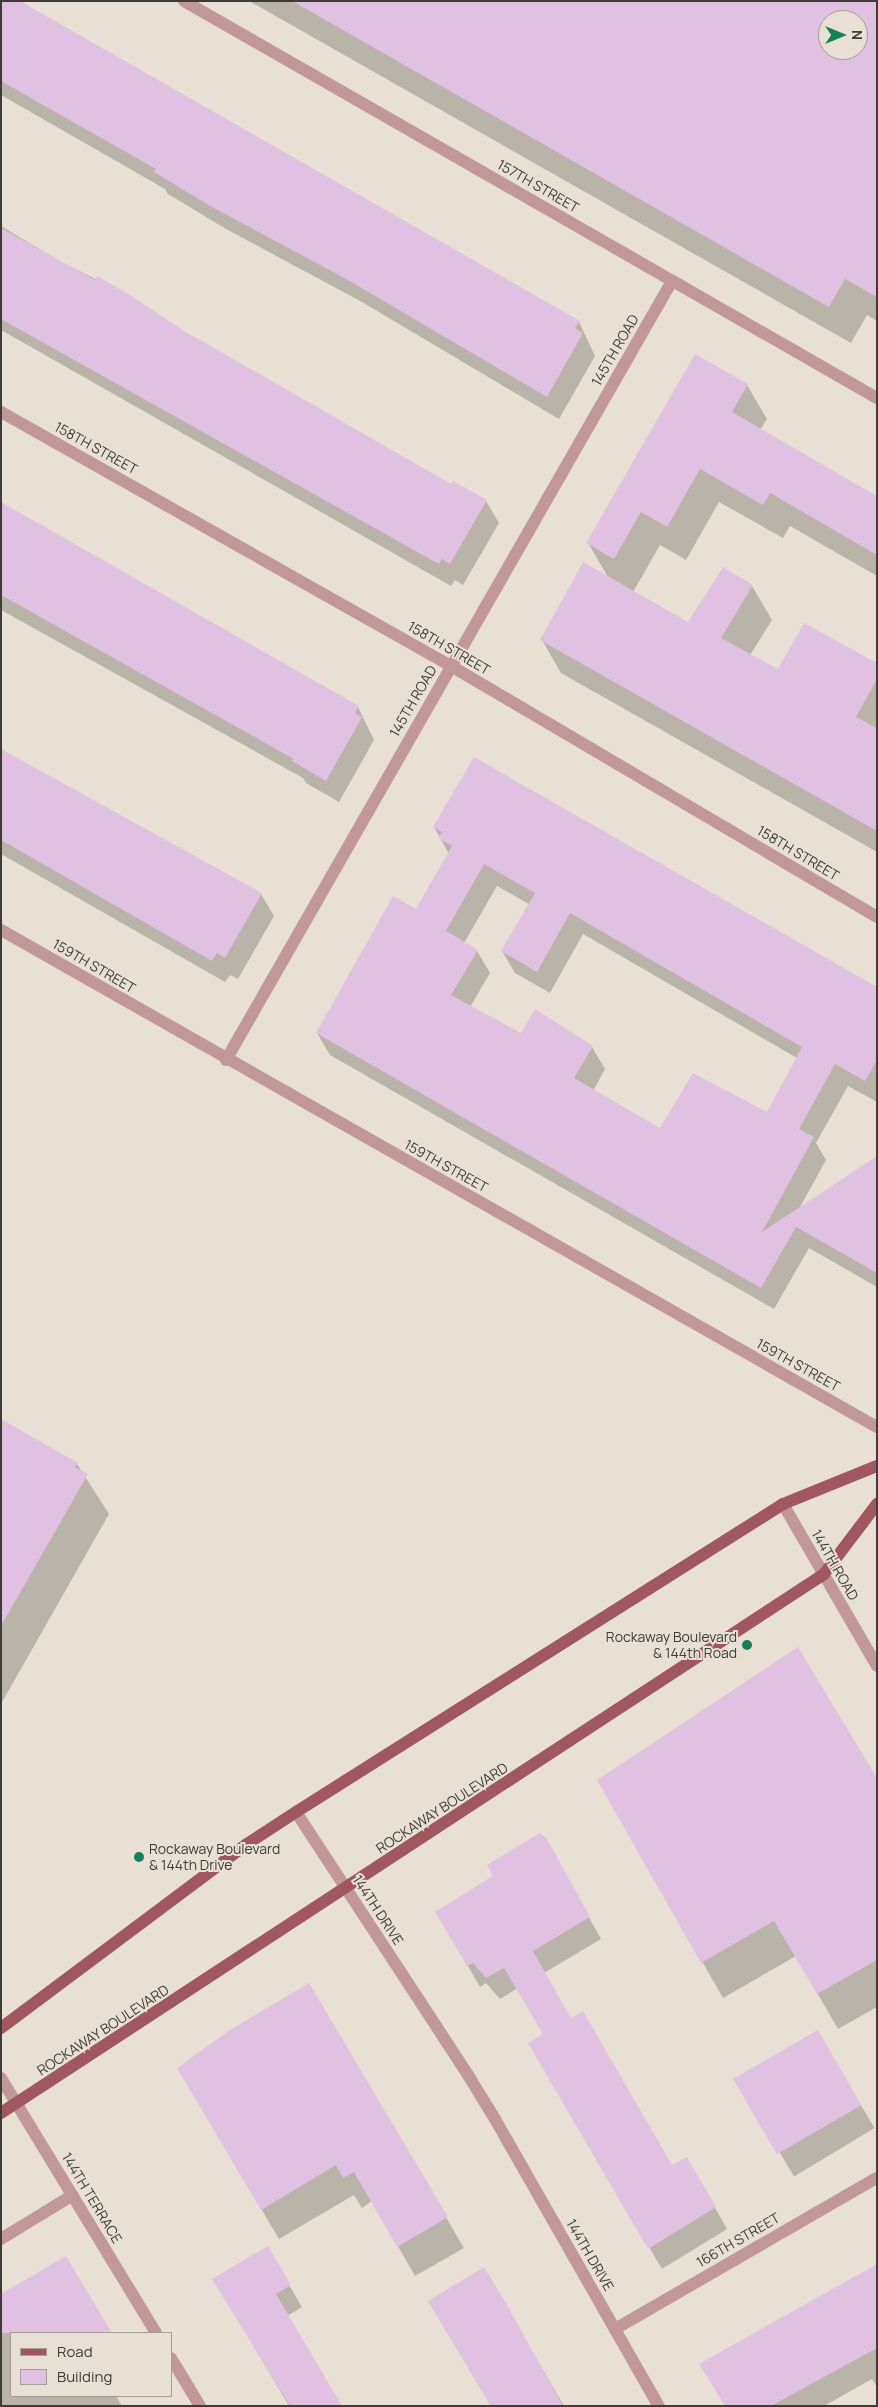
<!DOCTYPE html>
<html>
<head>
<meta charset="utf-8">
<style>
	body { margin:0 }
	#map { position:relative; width:878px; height:2407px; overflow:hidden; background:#e8e0d5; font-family:Manrope,sans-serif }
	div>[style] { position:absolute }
	.shadow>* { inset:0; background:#0003; transform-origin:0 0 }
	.building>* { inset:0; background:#e0c1e1; transform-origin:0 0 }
	.service>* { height:12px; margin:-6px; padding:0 6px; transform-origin:6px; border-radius:6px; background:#c2979a }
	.pedestrian>* { height:12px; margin:-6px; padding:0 6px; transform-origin:6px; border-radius:6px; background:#c2979a }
	.minor>* { height:12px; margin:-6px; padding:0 6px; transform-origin:6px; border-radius:6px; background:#c2979a }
	.primary>* { height:12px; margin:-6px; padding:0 6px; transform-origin:6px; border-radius:6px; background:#a15760 }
	.dots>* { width:14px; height:14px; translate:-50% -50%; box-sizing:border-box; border:2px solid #e8e0d5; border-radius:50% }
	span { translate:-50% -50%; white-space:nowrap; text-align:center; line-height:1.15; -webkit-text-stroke:4px #e8e0d5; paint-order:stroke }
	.street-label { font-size:14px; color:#3f3c37 }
	.poi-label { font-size:14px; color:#3f3c37 }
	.right { translate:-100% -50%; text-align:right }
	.left { translate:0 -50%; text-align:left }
	.frame { position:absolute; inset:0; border:2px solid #3f3c37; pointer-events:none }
	.legend { position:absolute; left:10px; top:2332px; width:162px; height:65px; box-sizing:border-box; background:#e8e0d5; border:1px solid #a49e96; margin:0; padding:6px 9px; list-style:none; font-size:15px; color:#3f3c37 }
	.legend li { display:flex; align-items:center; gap:10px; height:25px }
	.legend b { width:25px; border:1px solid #a49e96 }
	.north { position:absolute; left:818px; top:10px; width:50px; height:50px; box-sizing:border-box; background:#e8e0d5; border:1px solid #a49e96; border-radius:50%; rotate:90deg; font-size:14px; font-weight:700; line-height:20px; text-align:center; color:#3f3c37 }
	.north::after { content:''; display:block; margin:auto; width:18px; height:22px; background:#16805b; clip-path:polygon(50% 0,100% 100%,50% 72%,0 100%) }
</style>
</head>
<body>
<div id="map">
	<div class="shadow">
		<div style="clip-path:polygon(1px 1px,579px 322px,595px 356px,559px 419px,362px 302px,226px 229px,168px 194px,165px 189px,1px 95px)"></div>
		<div style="clip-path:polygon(evenodd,249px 1px,877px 1px,877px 321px,867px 315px,851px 343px,249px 1px,828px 20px,858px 20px,858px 50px,828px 50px,828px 20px)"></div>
		<div style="clip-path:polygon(1px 226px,61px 262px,130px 296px,184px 332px,451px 485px,486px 501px,499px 523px,463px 585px,455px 580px,451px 586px,1px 330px)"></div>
		<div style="clip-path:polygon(747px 385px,767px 419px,760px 430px,877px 497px,877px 576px,790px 526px,783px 538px,719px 502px,686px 560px,660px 545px,633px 592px,689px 624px,752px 586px,772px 620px,750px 655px,778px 671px,877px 664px,877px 852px,561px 673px,542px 640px,608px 577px,588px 543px)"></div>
		<div style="clip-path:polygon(1px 505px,358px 707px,374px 740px,339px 802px,306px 783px,303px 778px,1px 610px)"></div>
		<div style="clip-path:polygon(1px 751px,261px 894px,274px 916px,238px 979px,230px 975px,225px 982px,1px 854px)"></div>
		<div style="clip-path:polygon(evenodd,434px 827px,877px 989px,877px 1102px,848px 1086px,816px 1143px,826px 1160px,799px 1209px,877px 1173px,877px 1287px,809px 1248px,774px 1309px,330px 1055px,317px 1033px,416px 911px,449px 854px,434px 827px,497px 886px,529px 904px,502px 951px,515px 973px,550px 993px,583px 934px,797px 1058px,767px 1113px,661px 1130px,593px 1091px,605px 1069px,592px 1047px,522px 1035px,470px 1007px,490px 973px,477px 951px,464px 943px,497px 886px)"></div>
		<div style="clip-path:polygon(1px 1421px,77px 1464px,109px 1514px,1px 1704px)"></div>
		<div style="clip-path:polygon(599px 1781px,877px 1783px,877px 2007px,838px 2029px,796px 1956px,723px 1998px)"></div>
		<div style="clip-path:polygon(558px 1862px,601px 1939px,544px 1973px,570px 2020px,671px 2167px,687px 2158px,727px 2229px,662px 2269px,530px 2043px,545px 2035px,518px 1988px,500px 1999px,486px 1983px,480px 1987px,437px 1913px)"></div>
		<div style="clip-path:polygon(309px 1985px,464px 2248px,415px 2276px,372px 2201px,362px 2208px,354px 2195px,279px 2239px,196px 2099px)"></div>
		<div style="left:817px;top:2032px;width:112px;height:94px;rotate:59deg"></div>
		<div style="clip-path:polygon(267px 2248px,302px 2307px,287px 2316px,340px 2406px,289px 2406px,214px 2279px)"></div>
		<div style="clip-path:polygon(65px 2258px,110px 2333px,11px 2333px,11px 2396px,116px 2396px,122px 2406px,1px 2406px,1px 2296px)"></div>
		<div style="clip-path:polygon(877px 2264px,877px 2387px,872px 2379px,824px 2406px,726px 2406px)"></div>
		<div style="clip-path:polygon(484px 2269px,564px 2406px,491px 2406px,429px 2302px)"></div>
	</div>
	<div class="building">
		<div style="clip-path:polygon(1px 1px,20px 1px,580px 321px,575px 328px,583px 333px,547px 397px,348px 280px,212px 207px,154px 172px,156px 169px,1px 81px)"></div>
		<div style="clip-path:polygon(evenodd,292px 1px,877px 1px,877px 297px,845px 279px,829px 307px,292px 1px,828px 20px,858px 20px,858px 50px,828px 50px,828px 20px)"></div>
		<div style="clip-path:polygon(1px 228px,95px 280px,97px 276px,130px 295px,184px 331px,284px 388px,451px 484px,453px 481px,487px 500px,450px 564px,442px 559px,439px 564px,1px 319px)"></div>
		<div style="clip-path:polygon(695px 354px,748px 384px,732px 412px,877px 496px,877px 555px,770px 493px,763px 505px,700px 469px,667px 527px,641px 512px,614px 559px,586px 543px)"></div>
		<div style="clip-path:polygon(1px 502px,359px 706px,355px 713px,362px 717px,326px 781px,292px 761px,294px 759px,1px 595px)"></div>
		<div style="clip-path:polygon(583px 562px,688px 622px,723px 567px,753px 585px,721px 638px,778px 669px,804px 623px,877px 663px,877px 679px,856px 717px,877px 728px,877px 831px,540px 640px)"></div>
		<div style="clip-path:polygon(1px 749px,262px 893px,225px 958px,217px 953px,212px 961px,1px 840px)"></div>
		<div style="clip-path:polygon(evenodd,474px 757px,877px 987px,877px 1060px,865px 1081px,835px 1064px,799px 1129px,814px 1137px,762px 1232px,877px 1156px,877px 1273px,796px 1227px,761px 1288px,316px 1033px,393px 896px,416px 909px,452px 846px,438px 838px,442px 832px,433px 827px,474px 757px,484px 864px,535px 893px,501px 951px,537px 972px,570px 913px,802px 1047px,767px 1112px,693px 1073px,660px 1128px,574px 1078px,593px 1046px,535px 1009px,521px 1033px,451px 995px,478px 950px,446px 931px,484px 864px)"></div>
		<div style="clip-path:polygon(1px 1419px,78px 1463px,75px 1467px,88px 1474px,1px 1626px)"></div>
		<div style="clip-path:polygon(798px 1647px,877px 1778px,877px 1960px,817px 1994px,774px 1921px,701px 1963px,597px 1780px)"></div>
		<div style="clip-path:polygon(540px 1833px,547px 1839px,590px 1917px,533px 1951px,571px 2018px,583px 2011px,672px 2165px,687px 2157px,716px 2207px,648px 2249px,528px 2043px,543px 2034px,504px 1968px,486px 1978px,473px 1963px,467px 1966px,435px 1912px,493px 1876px,487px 1865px)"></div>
		<div style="clip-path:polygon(309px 1983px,448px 2217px,397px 2247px,354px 2172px,343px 2178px,336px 2165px,261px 2210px,177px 2068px,230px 2030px)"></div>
		<div style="left:818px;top:2030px;width:87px;height:98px;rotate:60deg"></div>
		<div style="clip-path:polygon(268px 2246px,291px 2285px,276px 2294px,342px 2406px,290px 2406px,212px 2279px)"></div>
		<div style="clip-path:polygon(66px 2256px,112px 2333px,1px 2333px,1px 2294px)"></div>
		<div style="clip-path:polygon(877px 2264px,877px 2348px,771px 2406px,725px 2406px,699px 2364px)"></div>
		<div style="clip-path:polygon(484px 2267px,507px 2305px,563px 2406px,491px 2406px,428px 2301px)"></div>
	</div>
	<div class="service">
		<div style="left:1px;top:2239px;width:84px;rotate:-31.4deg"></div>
	</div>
	<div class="pedestrian">
		<div style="left:468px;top:2075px;width:52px;rotate:58.5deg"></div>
	</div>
	<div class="minor">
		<div style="left:184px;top:1px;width:799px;rotate:29.81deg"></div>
		<div style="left:1px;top:412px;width:517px;rotate:29.44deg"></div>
		<div style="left:451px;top:666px;width:494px;rotate:30.5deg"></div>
		<div style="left:1px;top:930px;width:1007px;rotate:29.57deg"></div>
		<div style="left:226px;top:1060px;width:898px;rotate:-60.21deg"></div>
		<div style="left:783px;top:1504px;width:187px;rotate:59.9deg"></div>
		<div style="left:296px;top:1812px;width:314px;rotate:56.8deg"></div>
		<div style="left:1px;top:2078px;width:298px;rotate:58.7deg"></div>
		<div style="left:495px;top:2119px;width:331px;rotate:60.3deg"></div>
		<div style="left:615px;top:2329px;width:302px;rotate:-30deg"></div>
		<div style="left:171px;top:2358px;width:56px;rotate:58.9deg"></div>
	</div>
	<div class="primary">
		<div style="left:1px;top:2028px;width:307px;rotate:-36.8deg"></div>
		<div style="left:247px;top:1844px;width:59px;rotate:-33.1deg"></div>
		<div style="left:296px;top:1812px;width:576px;rotate:-32.31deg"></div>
		<div style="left:783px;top:1504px;width:101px;rotate:-22deg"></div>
		<div style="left:1px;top:2113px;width:984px;rotate:-33.22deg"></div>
		<div style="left:824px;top:1574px;width:88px;rotate:-52.9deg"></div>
	</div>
	<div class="dots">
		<div style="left:747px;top:1645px;background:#16805b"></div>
		<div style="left:139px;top:1857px;background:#16805b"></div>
	</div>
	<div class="street-label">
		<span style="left:538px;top:186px;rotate:30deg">157TH STREET</span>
		<span style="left:615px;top:350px;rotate:-60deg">145TH ROAD</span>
		<span style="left:96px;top:448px;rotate:29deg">158TH STREET</span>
		<span style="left:449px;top:648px;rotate:30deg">158TH STREET</span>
		<span style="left:413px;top:701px;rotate:-60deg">145TH ROAD</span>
		<span style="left:798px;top:853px;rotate:31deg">158TH STREET</span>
		<span style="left:94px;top:966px;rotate:30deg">159TH STREET</span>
		<span style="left:446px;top:1166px;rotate:29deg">159TH STREET</span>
		<span style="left:798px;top:1365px;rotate:29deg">159TH STREET</span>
		<span style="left:835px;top:1565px;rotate:60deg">144TH ROAD</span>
		<span style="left:442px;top:1808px;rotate:-33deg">ROCKAWAY BOULEVARD</span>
		<span style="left:378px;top:1910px;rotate:57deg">144TH DRIVE</span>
		<span style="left:103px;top:2030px;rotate:-33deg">ROCKAWAY BOULEVARD</span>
		<span style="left:92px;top:2198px;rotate:59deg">144TH TERRACE</span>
		<span style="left:738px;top:2240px;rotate:-30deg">166TH STREET</span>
		<span style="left:590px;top:2255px;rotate:60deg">144TH DRIVE</span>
	</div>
	<div class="poi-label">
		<span class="right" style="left:737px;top:1645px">Rockaway Boulevard<br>&amp; 144th Road</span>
		<span class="left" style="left:149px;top:1857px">Rockaway Boulevard<br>&amp; 144th Drive</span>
	</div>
	<div class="frame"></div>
	<ul class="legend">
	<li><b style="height:6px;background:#a15760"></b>Road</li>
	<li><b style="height:14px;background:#e0c1e1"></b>Building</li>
	</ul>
	<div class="north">N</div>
</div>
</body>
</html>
